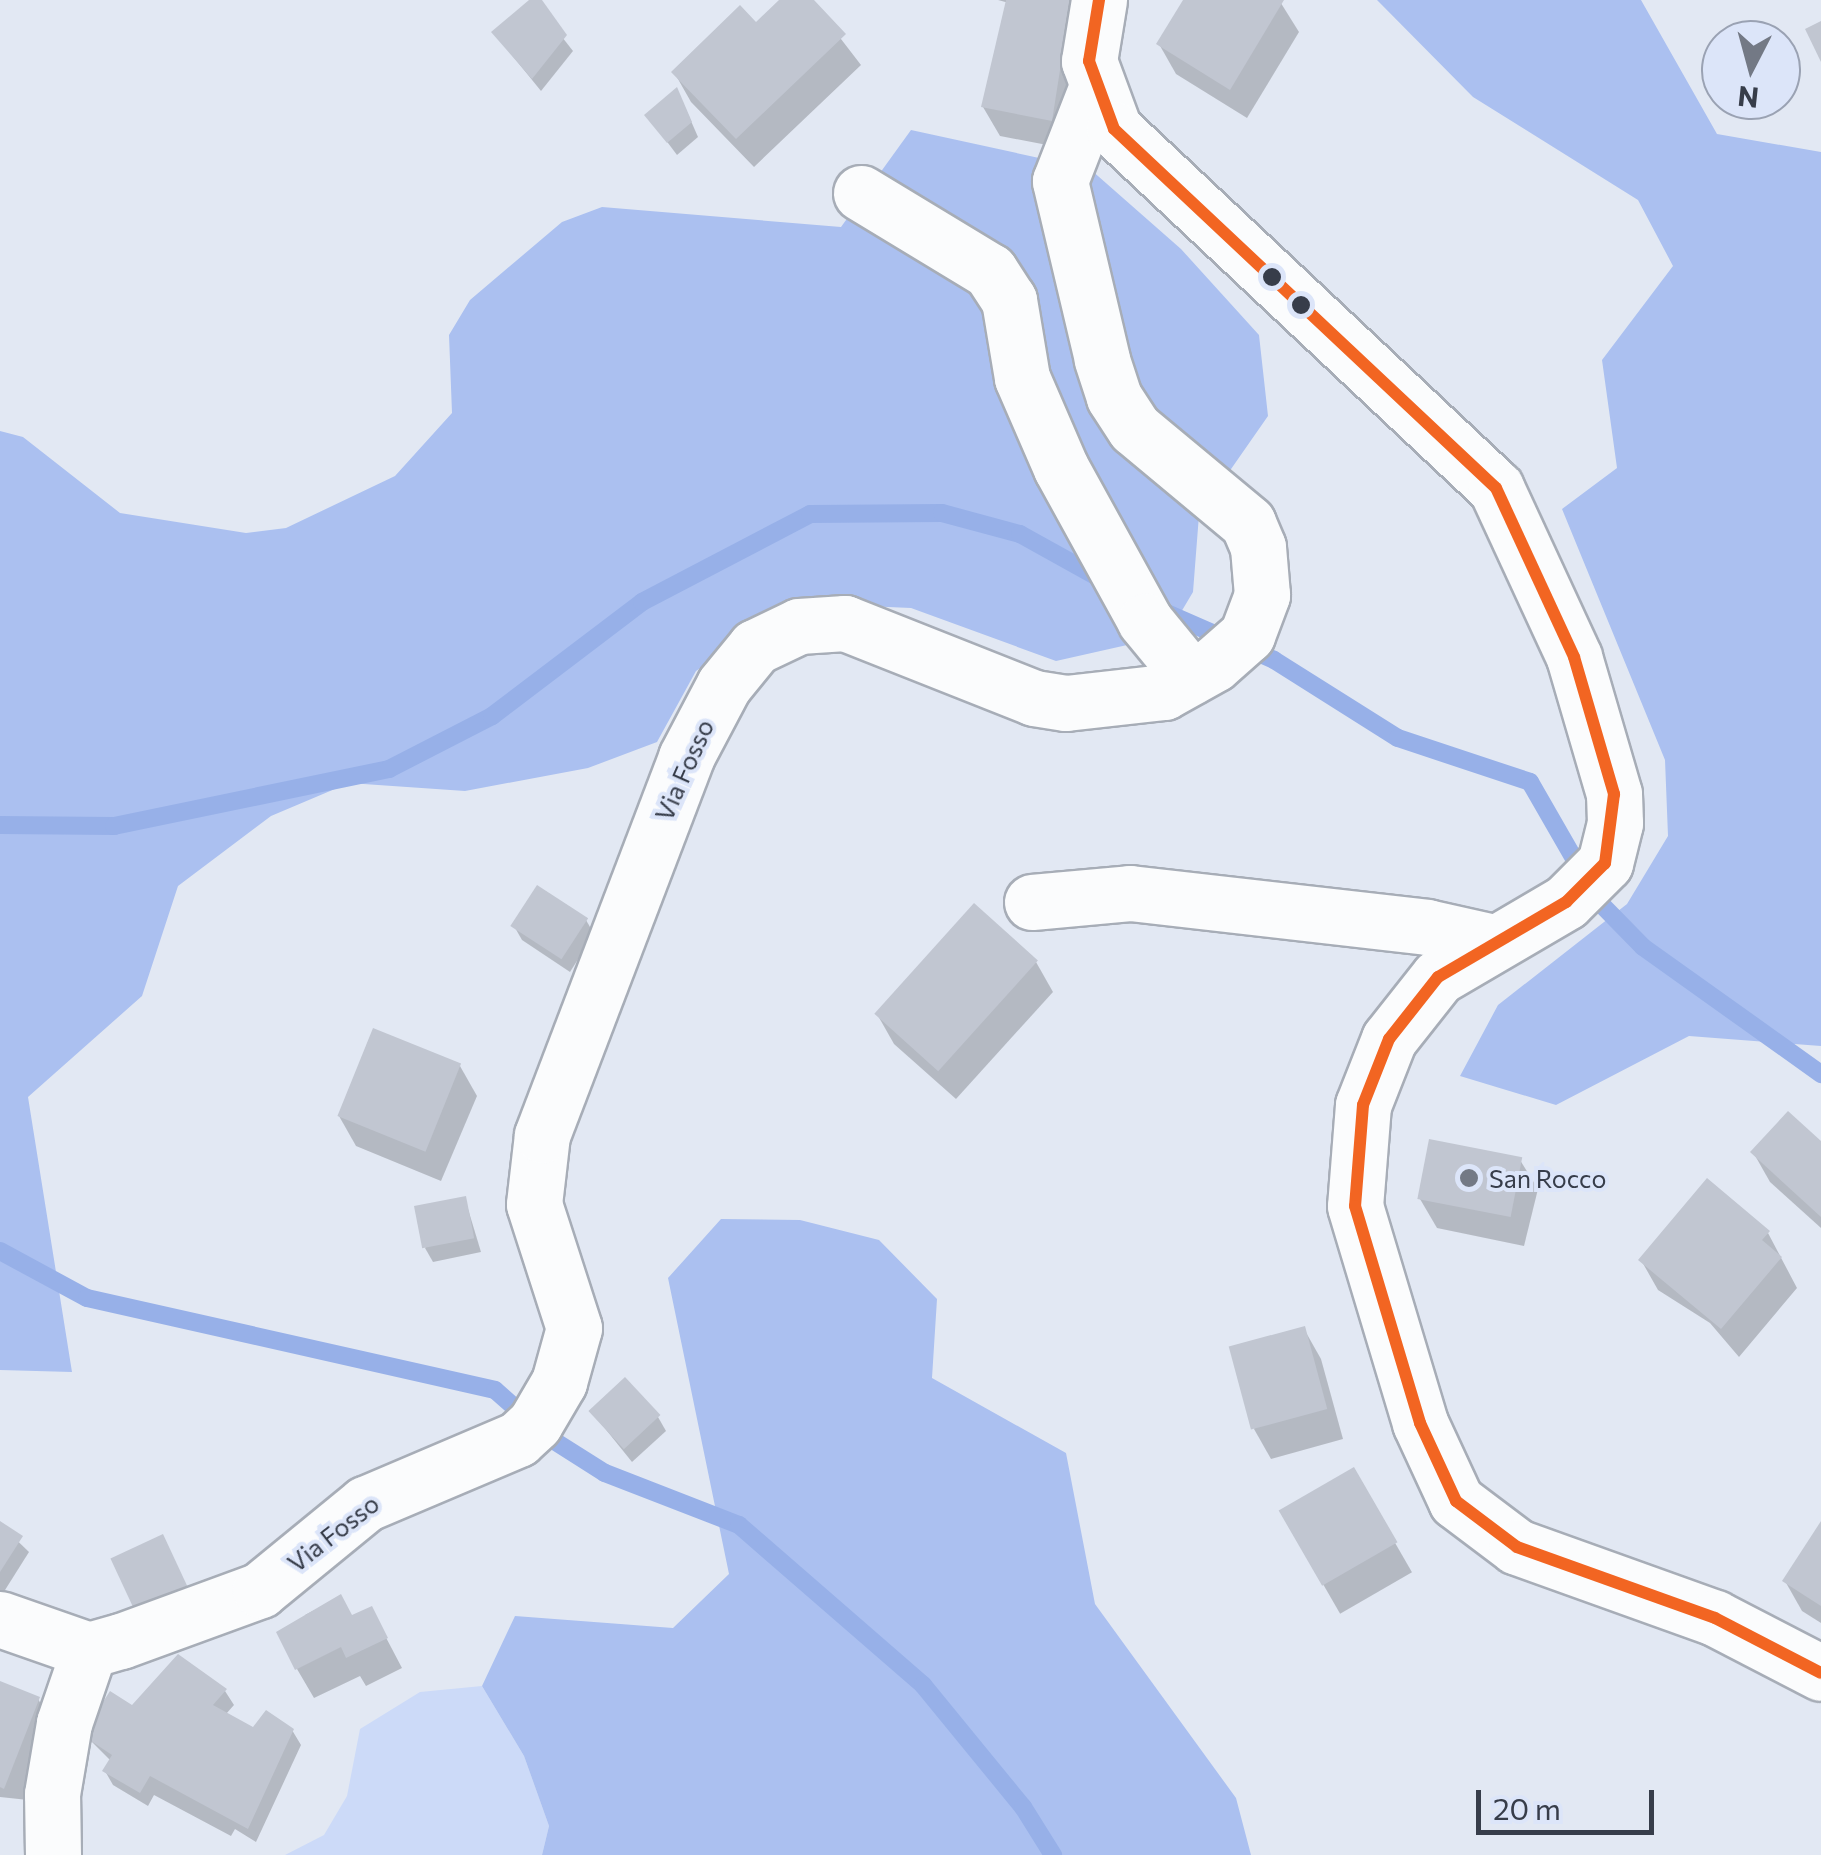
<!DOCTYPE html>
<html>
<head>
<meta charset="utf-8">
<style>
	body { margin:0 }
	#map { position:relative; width:1821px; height:1855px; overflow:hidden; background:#e2e8f3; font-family:Commissioner,sans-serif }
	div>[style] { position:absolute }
	.green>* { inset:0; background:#ccdaf8 }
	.forest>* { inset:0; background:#abc0f0 }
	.shadow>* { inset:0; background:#0003; transform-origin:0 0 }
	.stream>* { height:18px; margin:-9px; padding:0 9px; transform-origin:9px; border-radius:9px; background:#97b0e8 }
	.building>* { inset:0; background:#c1c6d1; transform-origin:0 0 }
	.roads { filter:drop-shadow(2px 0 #a7adb7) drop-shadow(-2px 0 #a7adb7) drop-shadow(0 2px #a7adb7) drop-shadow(0 -2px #a7adb7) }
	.minor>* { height:55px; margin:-27.5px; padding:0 27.5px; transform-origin:27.5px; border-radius:27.5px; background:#fbfcfd }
	.major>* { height:55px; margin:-27.5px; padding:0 27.5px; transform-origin:27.5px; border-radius:27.5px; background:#fbfcfd }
	.bus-1>* { height:12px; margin:-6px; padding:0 6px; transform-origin:6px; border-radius:6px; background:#f26522 }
	.dots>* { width:28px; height:28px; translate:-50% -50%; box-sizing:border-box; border:5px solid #dce5f9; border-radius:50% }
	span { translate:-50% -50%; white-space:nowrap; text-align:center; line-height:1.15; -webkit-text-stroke:8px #dce5f9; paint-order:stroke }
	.street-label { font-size:25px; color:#373d4a }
	.poi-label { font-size:25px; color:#373d4a }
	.left { translate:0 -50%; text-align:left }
	.north { position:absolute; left:1701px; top:20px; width:100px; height:100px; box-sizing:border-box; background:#dce5f9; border:2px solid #9aa2b3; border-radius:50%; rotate:186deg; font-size:28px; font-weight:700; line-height:40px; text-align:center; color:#373d4a }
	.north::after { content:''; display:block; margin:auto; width:35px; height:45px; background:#737985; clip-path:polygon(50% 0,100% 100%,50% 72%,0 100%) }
	.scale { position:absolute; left:1476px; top:1790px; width:178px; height:45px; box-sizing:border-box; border:5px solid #373d4a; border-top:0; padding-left:12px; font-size:30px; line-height:35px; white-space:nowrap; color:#373d4a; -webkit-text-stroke:8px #dce5f9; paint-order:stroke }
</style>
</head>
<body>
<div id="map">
	<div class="green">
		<div style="clip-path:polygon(482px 1686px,524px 1756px,549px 1826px,542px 1855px,285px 1855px,324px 1835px,347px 1796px,360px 1729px,420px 1692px)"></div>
	</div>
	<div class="forest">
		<div style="clip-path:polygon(1377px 0,1641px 0,1717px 134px,1821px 152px,1821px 1046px,1689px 1036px,1556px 1105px,1460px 1076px,1498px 1005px,1627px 904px,1668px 836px,1665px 760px,1562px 509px,1617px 468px,1602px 360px,1673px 266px,1638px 200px,1473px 97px)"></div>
		<div style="clip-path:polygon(911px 130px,1090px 169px,1181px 249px,1259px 335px,1268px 416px,1199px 515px,1193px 592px,1174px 624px,1136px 643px,1056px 661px,911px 608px,797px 603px,696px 671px,657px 742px,588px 768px,465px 791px,349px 783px,271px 816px,178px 886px,142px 996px,28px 1097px,72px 1372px,0 1370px,0 431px,23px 437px,120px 513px,246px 533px,286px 528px,395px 476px,452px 413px,449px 335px,470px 300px,562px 222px,602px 207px,841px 227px)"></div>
		<div style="clip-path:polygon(721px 1219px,800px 1220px,879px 1240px,937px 1299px,932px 1378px,1066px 1453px,1095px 1604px,1236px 1798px,1251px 1855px,542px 1855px,549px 1826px,524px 1756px,482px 1686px,515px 1616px,673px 1628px,729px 1574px,668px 1278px)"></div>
	</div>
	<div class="shadow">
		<div style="clip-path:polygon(533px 0,573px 51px,541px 91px,494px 33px)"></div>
		<div style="clip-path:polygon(783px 0,811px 0,861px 65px,754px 167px,691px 102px,674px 72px,756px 26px)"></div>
		<div style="clip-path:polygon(998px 0,1100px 0,1068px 149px,1000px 136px,983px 107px,1009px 3px)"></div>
		<div style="clip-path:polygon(1186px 0,1279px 0,1299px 32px,1247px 118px,1176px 74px,1159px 44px)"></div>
		<div style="clip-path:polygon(684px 105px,698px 137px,677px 155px,647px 115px)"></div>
		<div style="clip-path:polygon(586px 920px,594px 934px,570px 972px,522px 940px,514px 926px)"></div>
		<div style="clip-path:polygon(1036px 962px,1053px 992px,956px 1099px,894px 1044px,877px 1014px)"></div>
		<div style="clip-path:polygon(460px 1066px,477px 1096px,441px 1181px,356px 1146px,339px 1116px)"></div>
		<div style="clip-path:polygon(1821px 1144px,1821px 1228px,1770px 1182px,1753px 1152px)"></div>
		<div style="clip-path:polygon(1520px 1160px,1538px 1189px,1524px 1246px,1437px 1228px,1420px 1199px)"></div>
		<div style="clip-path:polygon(465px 1199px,481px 1252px,433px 1262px,425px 1248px)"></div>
		<div style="clip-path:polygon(1768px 1233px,1797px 1288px,1739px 1357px,1710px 1323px,1658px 1290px,1641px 1260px)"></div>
		<div style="clip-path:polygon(1304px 1329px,1321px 1359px,1343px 1439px,1271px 1459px,1254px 1429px)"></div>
		<div style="clip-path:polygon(591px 1411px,658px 1417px,666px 1431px,632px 1462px)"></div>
		<div style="left:1353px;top:1470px;width:118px;height:83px;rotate:60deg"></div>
		<div style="clip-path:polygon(0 1524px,29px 1552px,0 1598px)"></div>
		<div style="clip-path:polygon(1821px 1525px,1821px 1623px,1802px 1611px,1785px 1581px)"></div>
		<div style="clip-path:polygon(340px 1597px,352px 1618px,371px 1609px,402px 1668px,366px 1686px,360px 1676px,314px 1698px,297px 1669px,305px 1615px)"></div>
		<div style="clip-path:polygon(0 1684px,38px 1699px,56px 1729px,28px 1800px,0 1797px)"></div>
		<div style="clip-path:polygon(225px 1691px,234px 1705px,226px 1714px,262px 1737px,292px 1730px,301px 1745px,256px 1842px,235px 1829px,231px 1836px,154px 1795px,148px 1806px,113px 1785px,105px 1771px,111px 1761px,85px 1735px,130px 1706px)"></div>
	</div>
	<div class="stream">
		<div style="left:1162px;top:611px;width:122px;rotate:23.6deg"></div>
		<div style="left:1274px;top:660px;width:146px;rotate:32.2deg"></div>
		<div style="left:1398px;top:738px;width:139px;rotate:18.4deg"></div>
		<div style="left:1530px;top:782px;width:138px;rotate:60.1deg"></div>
		<div style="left:1599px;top:902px;width:63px;rotate:45.6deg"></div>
		<div style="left:1643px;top:947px;width:219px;rotate:35.5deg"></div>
		<div style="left:0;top:825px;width:114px;rotate:0.5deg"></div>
		<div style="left:114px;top:826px;width:281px;rotate:-11.7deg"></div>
		<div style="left:389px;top:769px;width:116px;rotate:-27.2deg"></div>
		<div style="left:492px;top:716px;width:188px;rotate:-37.2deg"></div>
		<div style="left:642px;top:602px;width:190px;rotate:-27.6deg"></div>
		<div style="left:810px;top:514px;width:132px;rotate:-0.4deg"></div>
		<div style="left:942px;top:513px;width:81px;rotate:15.1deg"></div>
		<div style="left:1020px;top:534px;width:95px;rotate:29deg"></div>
		<div style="left:0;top:1251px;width:99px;rotate:28.4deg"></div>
		<div style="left:87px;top:1298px;width:418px;rotate:12.7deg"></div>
		<div style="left:495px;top:1390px;width:71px;rotate:41.6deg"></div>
		<div style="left:548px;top:1437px;width:67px;rotate:32.3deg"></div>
		<div style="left:605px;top:1473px;width:144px;rotate:21.2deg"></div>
		<div style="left:739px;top:1525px;width:244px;rotate:41deg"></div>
		<div style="left:923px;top:1685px;width:158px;rotate:50.7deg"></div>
		<div style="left:1023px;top:1807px;width:57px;rotate:58deg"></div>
	</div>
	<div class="building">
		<div style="clip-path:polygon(529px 0,542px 0,567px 35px,532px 79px,491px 32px)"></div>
		<div style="clip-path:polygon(779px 0,814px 0,846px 34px,736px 139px,671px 72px,740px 5px,756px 22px)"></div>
		<div style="clip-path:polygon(1006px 0,1071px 0,1052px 121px,981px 107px)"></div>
		<div style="clip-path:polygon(1183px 0,1284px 0,1230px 90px,1156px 44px)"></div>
		<div style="clip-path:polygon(1821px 21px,1821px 62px,1805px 29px)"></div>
		<div style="clip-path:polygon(677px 87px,692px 122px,667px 143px,644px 115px)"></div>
		<div style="left:537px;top:885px;width:61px;height:49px;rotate:33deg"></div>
		<div style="left:974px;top:903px;width:86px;height:149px;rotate:42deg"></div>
		<div style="left:373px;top:1028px;width:95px;height:95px;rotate:22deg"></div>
		<div style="clip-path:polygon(1788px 1111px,1821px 1141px,1821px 1217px,1750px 1152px)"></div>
		<div style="left:1429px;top:1139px;width:95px;height:61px;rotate:11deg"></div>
		<div style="clip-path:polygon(1707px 1178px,1770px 1231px,1762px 1240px,1782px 1257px,1721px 1329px,1638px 1260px)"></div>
		<div style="left:466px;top:1196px;width:43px;height:53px;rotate:79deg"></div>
		<div style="left:1305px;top:1326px;width:86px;height:79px;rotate:75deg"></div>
		<div style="left:625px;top:1377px;width:52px;height:50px;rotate:47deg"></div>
		<div style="left:1354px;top:1467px;width:87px;height:87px;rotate:60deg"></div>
		<div style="clip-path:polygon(0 1521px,23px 1536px,0 1572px)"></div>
		<div style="clip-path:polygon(1821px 1521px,1821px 1606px,1782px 1581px)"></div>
		<div style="left:163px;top:1534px;width:62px;height:58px;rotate:65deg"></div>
		<div style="clip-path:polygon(341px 1594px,352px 1615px,372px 1606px,388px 1638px,346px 1658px,341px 1647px,295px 1670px,276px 1632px)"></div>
		<div style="clip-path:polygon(178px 1654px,227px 1689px,213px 1705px,253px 1727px,266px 1710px,294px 1729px,248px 1829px,150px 1776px,140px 1793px,102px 1771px,112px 1755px,82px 1735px,110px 1691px,132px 1705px)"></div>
		<div style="clip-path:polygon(0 1681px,40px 1697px,4px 1789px,0 1787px)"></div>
	</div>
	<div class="roads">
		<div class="minor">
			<div style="left:861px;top:193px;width:151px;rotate:31.2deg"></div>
			<div style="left:990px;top:271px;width:35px;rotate:57deg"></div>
			<div style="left:1009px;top:300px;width:79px;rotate:80.5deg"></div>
			<div style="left:1022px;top:378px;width:98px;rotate:66.6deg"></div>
			<div style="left:1061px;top:468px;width:175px;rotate:61.2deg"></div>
			<div style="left:1145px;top:621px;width:72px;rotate:50.6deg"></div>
			<div style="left:1032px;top:902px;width:98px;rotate:-5.2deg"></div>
			<div style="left:1130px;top:893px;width:299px;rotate:6.5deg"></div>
			<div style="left:1427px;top:927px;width:64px;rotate:12.7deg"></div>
			<div style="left:0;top:1619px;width:94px;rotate:19.2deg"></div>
			<div style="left:89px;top:1650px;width:33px;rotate:-16deg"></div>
			<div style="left:121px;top:1641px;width:148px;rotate:-20.1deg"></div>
			<div style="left:260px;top:1590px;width:136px;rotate:-39.3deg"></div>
			<div style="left:365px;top:1504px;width:166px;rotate:-23deg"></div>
			<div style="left:518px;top:1439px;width:23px;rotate:-43deg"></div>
			<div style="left:535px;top:1423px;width:48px;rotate:-59.7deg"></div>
			<div style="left:559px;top:1382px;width:56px;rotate:-74.5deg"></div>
			<div style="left:574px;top:1328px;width:130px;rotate:-107.9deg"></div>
			<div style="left:534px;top:1204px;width:69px;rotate:-83.4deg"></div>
			<div style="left:542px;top:1135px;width:404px;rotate:-69.1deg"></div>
			<div style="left:686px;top:757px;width:81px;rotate:-62.2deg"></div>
			<div style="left:724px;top:685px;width:49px;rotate:-50.8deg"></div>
			<div style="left:755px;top:647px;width:49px;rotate:-25.5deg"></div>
			<div style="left:799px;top:626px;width:46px;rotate:-3.7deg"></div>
			<div style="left:845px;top:623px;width:203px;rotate:21.6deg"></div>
			<div style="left:1034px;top:698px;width:32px;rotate:9deg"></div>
			<div style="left:1066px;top:703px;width:99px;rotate:-6.4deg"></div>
			<div style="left:1164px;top:692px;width:57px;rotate:-29.2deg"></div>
			<div style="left:1214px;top:664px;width:44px;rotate:-41.3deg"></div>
			<div style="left:1247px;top:635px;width:43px;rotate:-69.4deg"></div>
			<div style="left:1262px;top:595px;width:48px;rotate:-94.8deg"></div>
			<div style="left:1258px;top:547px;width:26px;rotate:-113deg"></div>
			<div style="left:1248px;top:523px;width:148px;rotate:-140.2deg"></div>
			<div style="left:1134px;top:428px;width:37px;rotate:-123deg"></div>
			<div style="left:1114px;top:397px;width:40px;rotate:-108deg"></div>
			<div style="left:1102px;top:359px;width:183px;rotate:-103.3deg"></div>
			<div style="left:1060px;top:181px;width:97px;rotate:-68.7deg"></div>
			<div style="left:53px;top:1855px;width:61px;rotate:-90.9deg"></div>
			<div style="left:52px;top:1794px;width:72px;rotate:-80.4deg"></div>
			<div style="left:64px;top:1723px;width:77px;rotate:-71.1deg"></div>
		</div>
		<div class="major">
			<div style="left:1099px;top:0;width:62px;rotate:99.3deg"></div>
			<div style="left:1089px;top:61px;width:72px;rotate:69.8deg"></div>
			<div style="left:1114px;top:129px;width:524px;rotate:43.22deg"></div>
			<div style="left:1496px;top:488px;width:186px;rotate:65.2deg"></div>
			<div style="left:1574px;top:657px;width:143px;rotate:73.7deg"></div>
			<div style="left:1614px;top:794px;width:29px;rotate:88deg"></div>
			<div style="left:1615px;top:823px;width:41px;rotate:104deg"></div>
			<div style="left:1605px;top:863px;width:55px;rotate:135deg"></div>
			<div style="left:1566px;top:902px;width:148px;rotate:149.6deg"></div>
			<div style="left:1438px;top:977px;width:79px;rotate:128.3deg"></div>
			<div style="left:1389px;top:1039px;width:71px;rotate:111.5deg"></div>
			<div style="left:1363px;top:1105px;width:101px;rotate:94.5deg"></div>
			<div style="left:1355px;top:1206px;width:227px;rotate:73.3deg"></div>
			<div style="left:1420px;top:1423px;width:86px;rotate:65.2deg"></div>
			<div style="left:1456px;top:1501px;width:76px;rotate:37deg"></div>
			<div style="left:1517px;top:1547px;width:210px;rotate:19.7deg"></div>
			<div style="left:1715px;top:1618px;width:119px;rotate:27.4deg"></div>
		</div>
	</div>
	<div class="bus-1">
		<div style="left:1099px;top:0;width:62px;rotate:99.3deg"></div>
		<div style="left:1089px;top:61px;width:72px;rotate:69.8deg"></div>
		<div style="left:1114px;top:129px;width:524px;rotate:43.22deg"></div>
		<div style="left:1496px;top:488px;width:186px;rotate:65.2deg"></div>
		<div style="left:1574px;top:657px;width:143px;rotate:73.7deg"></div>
		<div style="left:1614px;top:794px;width:70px;rotate:97.4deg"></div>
		<div style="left:1605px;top:863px;width:55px;rotate:135deg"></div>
		<div style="left:1566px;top:902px;width:148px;rotate:149.6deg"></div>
		<div style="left:1438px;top:977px;width:79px;rotate:128.3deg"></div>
		<div style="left:1389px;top:1039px;width:71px;rotate:111.5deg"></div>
		<div style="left:1363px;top:1105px;width:101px;rotate:94.5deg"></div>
		<div style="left:1355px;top:1206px;width:227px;rotate:73.3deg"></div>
		<div style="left:1420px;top:1423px;width:86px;rotate:65.2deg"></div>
		<div style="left:1456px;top:1501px;width:76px;rotate:37deg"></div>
		<div style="left:1517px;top:1547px;width:210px;rotate:19.7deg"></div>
		<div style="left:1715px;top:1618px;width:119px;rotate:27.4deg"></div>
	</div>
	<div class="dots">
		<div style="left:1272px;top:277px;background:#373d4a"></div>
		<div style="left:1301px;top:305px;background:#373d4a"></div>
		<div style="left:1469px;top:1178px;background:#737985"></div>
	</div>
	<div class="street-label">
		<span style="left:684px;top:770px;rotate:-66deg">Via Fosso</span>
		<span style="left:333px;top:1533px;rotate:-38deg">Via Fosso</span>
	</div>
	<div class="poi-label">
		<span class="left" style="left:1489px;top:1178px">San Rocco</span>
	</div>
	<div class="north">N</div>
	<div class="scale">20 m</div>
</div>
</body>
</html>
